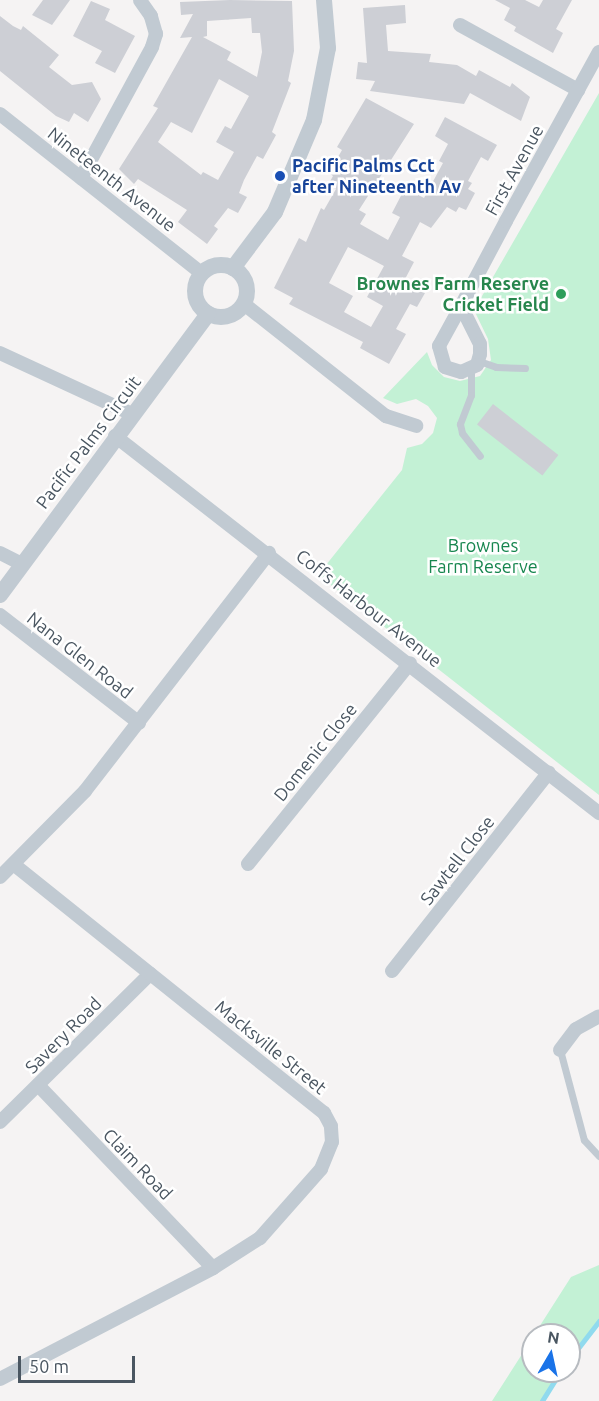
<!DOCTYPE html>
<html>
<head>
<meta charset="utf-8">
<style>
	body { margin:0 }
	#map { position:relative; width:599px; height:1401px; overflow:hidden; background:#f5f3f3; font-family:Ubuntu,sans-serif }
	div>[style] { position:absolute }
	.green>* { inset:0; background:#c3f1d5 }
	.stream>* { height:4.5px; margin:-2.25px; padding:0 2.25px; transform-origin:2.25px; border-radius:2.25px; background:#90daee }
	.building>* { inset:0; background:#cdcfd5; transform-origin:0 0 }
	.service>* { height:7px; margin:-3.5px; padding:0 3.5px; transform-origin:3.5px; border-radius:3.5px; background:#c1cad2 }
	.minor>* { height:14px; margin:-7px; padding:0 7px; transform-origin:7px; border-radius:7px; background:#c1cad2 }
	.tertiary>* { height:16px; margin:-8px; padding:0 8px; transform-origin:8px; border-radius:8px; background:#c1cad2 }
	.tertiary>.ring { margin:-8px; padding:0; box-sizing:content-box; background:none; border:16px solid #c1cad2; border-radius:50% }
	.dots>* { width:16px; height:16px; translate:-50% -50%; box-sizing:border-box; border:3px solid #fff; border-radius:50% }
	span { translate:-50% -50%; white-space:nowrap; text-align:center; line-height:1.15; -webkit-text-stroke:5px #fff; paint-order:stroke }
	.transit-label { font-size:18px; color:#164399; font-weight:700 }
	.left { translate:0 -50%; text-align:left }
	.street-label { font-size:18px; color:#4a5661 }
	.leisure-label { font-size:18px; color:#27864d; font-weight:700 }
	.right { translate:-100% -50%; text-align:right }
	.park-label { font-size:18px; color:#17864f }
	.north { position:absolute; left:521px; top:1323px; width:60px; height:60px; box-sizing:border-box; background:#fff; border:2px solid #b7bbc0; border-radius:50%; rotate:9deg; font-size:16px; font-weight:700; line-height:24px; text-align:center; color:#4a5661 }
	.north::after { content:''; display:block; margin:auto; width:21px; height:27px; background:#1a73e8; clip-path:polygon(50% 0,100% 100%,50% 72%,0 100%) }
	.scale { position:absolute; left:18px; top:1356px; width:117px; height:27px; box-sizing:border-box; border:3px solid #4a5661; border-top:0; padding-left:8px; font-size:18px; line-height:21px; white-space:nowrap; color:#4a5661; -webkit-text-stroke:4px #fff; paint-order:stroke }
</style>
</head>
<body>
<div id="map">
	<div class="green">
		<div style="clip-path:polygon(599px 93px,599px 795px,318px 575px,402px 470px,407px 448px,422px 444px,433px 433px,437px 418px,428px 406px,416px 399px,397px 404px,383px 398px,427px 352px,432px 365px,444px 377px,460px 381px,480px 376px,491px 360px,488px 339px,474px 310px)"></div>
		<div style="clip-path:polygon(599px 1265px,599px 1321px,569px 1360px,569px 1335px,534px 1335px,571px 1277px)"></div>
		<div style="clip-path:polygon(533px 1337px,533px 1371px,561px 1371px,542px 1401px,492px 1401px)"></div>
	</div>
	<div class="stream">
		<div style="left:569px;top:1360px;width:49px;rotate:-52.4deg"></div>
		<div style="left:542px;top:1401px;width:36px;rotate:-58deg"></div>
	</div>
	<div class="building">
		<div style="clip-path:polygon(43px 0,70px 0,52px 25px,32px 15px)"></div>
		<div style="clip-path:polygon(evenodd,230px 0,292px 1px,294px 51px,288px 81px,291px 83px,272px 132px,276px 135px,263px 159px,257px 156px,244px 180px,239px 193px,247px 197px,238px 213px,228px 208px,214px 226px,218px 229px,207px 244px,178px 222px,187px 210px,138px 179px,134px 184px,119px 169px,158px 108px,153px 106px,192px 37px,180px 38px,193px 14px,181px 15px,180px 2px,230px 0,251px 18px,252px 33px,260px 33px,262px 52px,257px 77px,227px 60px,231px 52px,203px 37px,207px 36px,207px 21px,251px 18px,230px 0,219px 79px,249px 96px,231px 129px,225px 126px,216px 142px,234px 152px,218px 180px,203px 172px,201px 175px,158px 142px,171px 122px,192px 133px,219px 79px)"></div>
		<div style="clip-path:polygon(495px 0,525px 0,539px 7px,543px 0,572px 0,556px 29px,563px 33px,553px 53px,514px 31px,516px 27px,504px 20px,510px 8px)"></div>
		<div style="clip-path:polygon(91px 1px,110px 9px,105px 20px,135px 36px,115px 73px,95px 63px,102px 51px,73px 36px)"></div>
		<div style="clip-path:polygon(405px 5px,406px 23px,386px 25px,388px 51px,431px 54px,429px 62px,457px 65px,476px 76px,479px 70px,510px 87px,512px 83px,530px 97px,521px 121px,470px 93px,464px 104px,370px 91px,375px 81px,356px 79px,358px 62px,367px 63px,363px 8px)"></div>
		<div style="clip-path:polygon(0 16px,13px 26px,21px 30px,23px 26px,59px 55px,49px 67px,72px 85px,92px 82px,101px 99px,88px 122px,74px 113px,69px 122px,56px 116px,0 71px)"></div>
		<div style="clip-path:polygon(evenodd,366px 98px,414px 124px,359px 210px,366px 214px,360px 224px,388px 240px,400px 217px,392px 213px,405px 188px,424px 198px,443px 163px,439px 161px,448px 144px,435px 136px,445px 117px,497px 145px,488px 161px,481px 157px,468px 181px,472px 183px,468px 189px,475px 193px,466px 210px,459px 207px,456px 212px,447px 207px,431px 228px,420px 222px,402px 256px,414px 262px,404px 281px,425px 293px,417px 307px,410px 304px,396px 329px,406px 334px,389px 364px,360px 348px,363px 342px,289px 304px,293px 298px,274px 288px,299px 238px,306px 242px,321px 208px,324px 210px,336px 189px,328px 185px,333px 176px,329px 173px,342px 150px,337px 147px,366px 98px,348px 247px,384px 266px,367px 297px,383px 306px,371px 327px,344px 312px,353px 296px,329px 283px,348px 247px)"></div>
		<div style="left:493px;top:404px;width:83px;height:26px;rotate:38deg"></div>
	</div>
	<div class="service">
		<div style="left:479px;top:361px;width:18px;rotate:19deg"></div>
		<div style="left:496px;top:367px;width:29px;rotate:2deg"></div>
		<div style="left:471px;top:370px;width:25px;rotate:90deg"></div>
		<div style="left:471px;top:395px;width:31px;rotate:111deg"></div>
		<div style="left:460px;top:424px;width:9px;rotate:77deg"></div>
		<div style="left:462px;top:433px;width:29px;rotate:52deg"></div>
		<div style="left:560px;top:1050px;width:93px;rotate:75.1deg"></div>
		<div style="left:584px;top:1140px;width:22px;rotate:47deg"></div>
	</div>
	<div class="minor">
		<div style="left:460px;top:25px;width:135px;rotate:28.8deg"></div>
		<div style="left:0;top:114px;width:256px;rotate:38.3deg"></div>
		<div style="left:81px;top:178px;width:149px;rotate:-61.5deg"></div>
		<div style="left:152px;top:47px;width:14px;rotate:-73deg"></div>
		<div style="left:156px;top:34px;width:19px;rotate:-106deg"></div>
		<div style="left:151px;top:16px;width:19px;rotate:-125deg"></div>
		<div style="left:244px;top:304px;width:181px;rotate:38.3deg"></div>
		<div style="left:386px;top:416px;width:32px;rotate:18deg"></div>
		<div style="left:461px;top:306px;width:42px;rotate:63.4deg"></div>
		<div style="left:480px;top:344px;width:10px;rotate:90deg"></div>
		<div style="left:480px;top:354px;width:11px;rotate:105deg"></div>
		<div style="left:477px;top:365px;width:17px;rotate:156deg"></div>
		<div style="left:461px;top:372px;width:17px;rotate:-163deg"></div>
		<div style="left:445px;top:367px;width:22px;rotate:-106deg"></div>
		<div style="left:439px;top:346px;width:46px;rotate:-61.2deg"></div>
		<div style="left:461px;top:306px;width:96px;rotate:-62.1deg"></div>
		<div style="left:506px;top:221px;width:193px;rotate:-61.2deg"></div>
		<div style="left:0;top:353px;width:145px;rotate:24.8deg"></div>
		<div style="left:115px;top:436px;width:614px;rotate:37.92deg"></div>
		<div style="left:0;top:553px;width:25px;rotate:27deg"></div>
		<div style="left:0;top:615px;width:176px;rotate:37.8deg"></div>
		<div style="left:248px;top:864px;width:258px;rotate:-51.1deg"></div>
		<div style="left:0;top:877px;width:121px;rotate:-45.3deg"></div>
		<div style="left:85px;top:791px;width:301px;rotate:-52.3deg"></div>
		<div style="left:392px;top:971px;width:253px;rotate:-51.7deg"></div>
		<div style="left:560px;top:1050px;width:26px;rotate:-53deg"></div>
		<div style="left:576px;top:1029px;width:26px;rotate:-29deg"></div>
		<div style="left:38px;top:1085px;width:253px;rotate:46.3deg"></div>
		<div style="left:0;top:1122px;width:211px;rotate:-44.6deg"></div>
		<div style="left:0;top:1379px;width:240px;rotate:-27.5deg"></div>
		<div style="left:213px;top:1268px;width:56px;rotate:-32.6deg"></div>
		<div style="left:260px;top:1238px;width:92px;rotate:-48.5deg"></div>
		<div style="left:321px;top:1169px;width:29px;rotate:-68deg"></div>
		<div style="left:332px;top:1142px;width:16px;rotate:-94deg"></div>
		<div style="left:331px;top:1126px;width:15px;rotate:-118deg"></div>
		<div style="left:324px;top:1113px;width:398px;rotate:-141.3deg"></div>
	</div>
	<div class="tertiary">
		<div class="ring" style="left:195px;top:265px;width:36px;height:36px"></div>
		<div style="left:233px;top:268px;width:70px;rotate:-53.1deg"></div>
		<div style="left:275px;top:212px;width:100px;rotate:-67deg"></div>
		<div style="left:314px;top:120px;width:73px;rotate:-79deg"></div>
		<div style="left:328px;top:48px;width:48px;rotate:-94.8deg"></div>
		<div style="left:0;top:595px;width:350px;rotate:-53.5deg"></div>
	</div>
	<div class="dots">
		<div style="left:280px;top:176px;background:#1a4fb4"></div>
		<div style="left:561px;top:294px;background:#2e9e5b"></div>
	</div>
	<div class="transit-label">
		<span class="left" style="left:292px;top:176px">Pacific Palms Cct<br>after Nineteenth Av</span>
	</div>
	<div class="street-label">
		<span style="left:514px;top:170px;rotate:-61deg">First Avenue</span>
		<span style="left:112px;top:179px;rotate:38deg">Nineteenth Avenue</span>
		<span style="left:88px;top:442px;rotate:-53deg">Pacific Palms Circuit</span>
		<span style="left:369px;top:608px;rotate:38deg">Coffs Harbour Avenue</span>
		<span style="left:80px;top:655px;rotate:38deg">Nana Glen Road</span>
		<span style="left:315px;top:752px;rotate:-51deg">Domenic Close</span>
		<span style="left:457px;top:860px;rotate:-52deg">Sawtell Close</span>
		<span style="left:63px;top:1035px;rotate:-45deg">Savery Road</span>
		<span style="left:271px;top:1047px;rotate:39deg">Macksville Street</span>
		<span style="left:138px;top:1164px;rotate:46deg">Claim Road</span>
	</div>
	<div class="leisure-label">
		<span class="right" style="left:549px;top:294px">Brownes Farm Reserve<br>Cricket Field</span>
	</div>
	<div class="park-label">
		<span style="left:483px;top:556px">Brownes<br>Farm Reserve</span>
	</div>
	<div class="north">N</div>
	<div class="scale">50 m</div>
</div>
</body>
</html>
